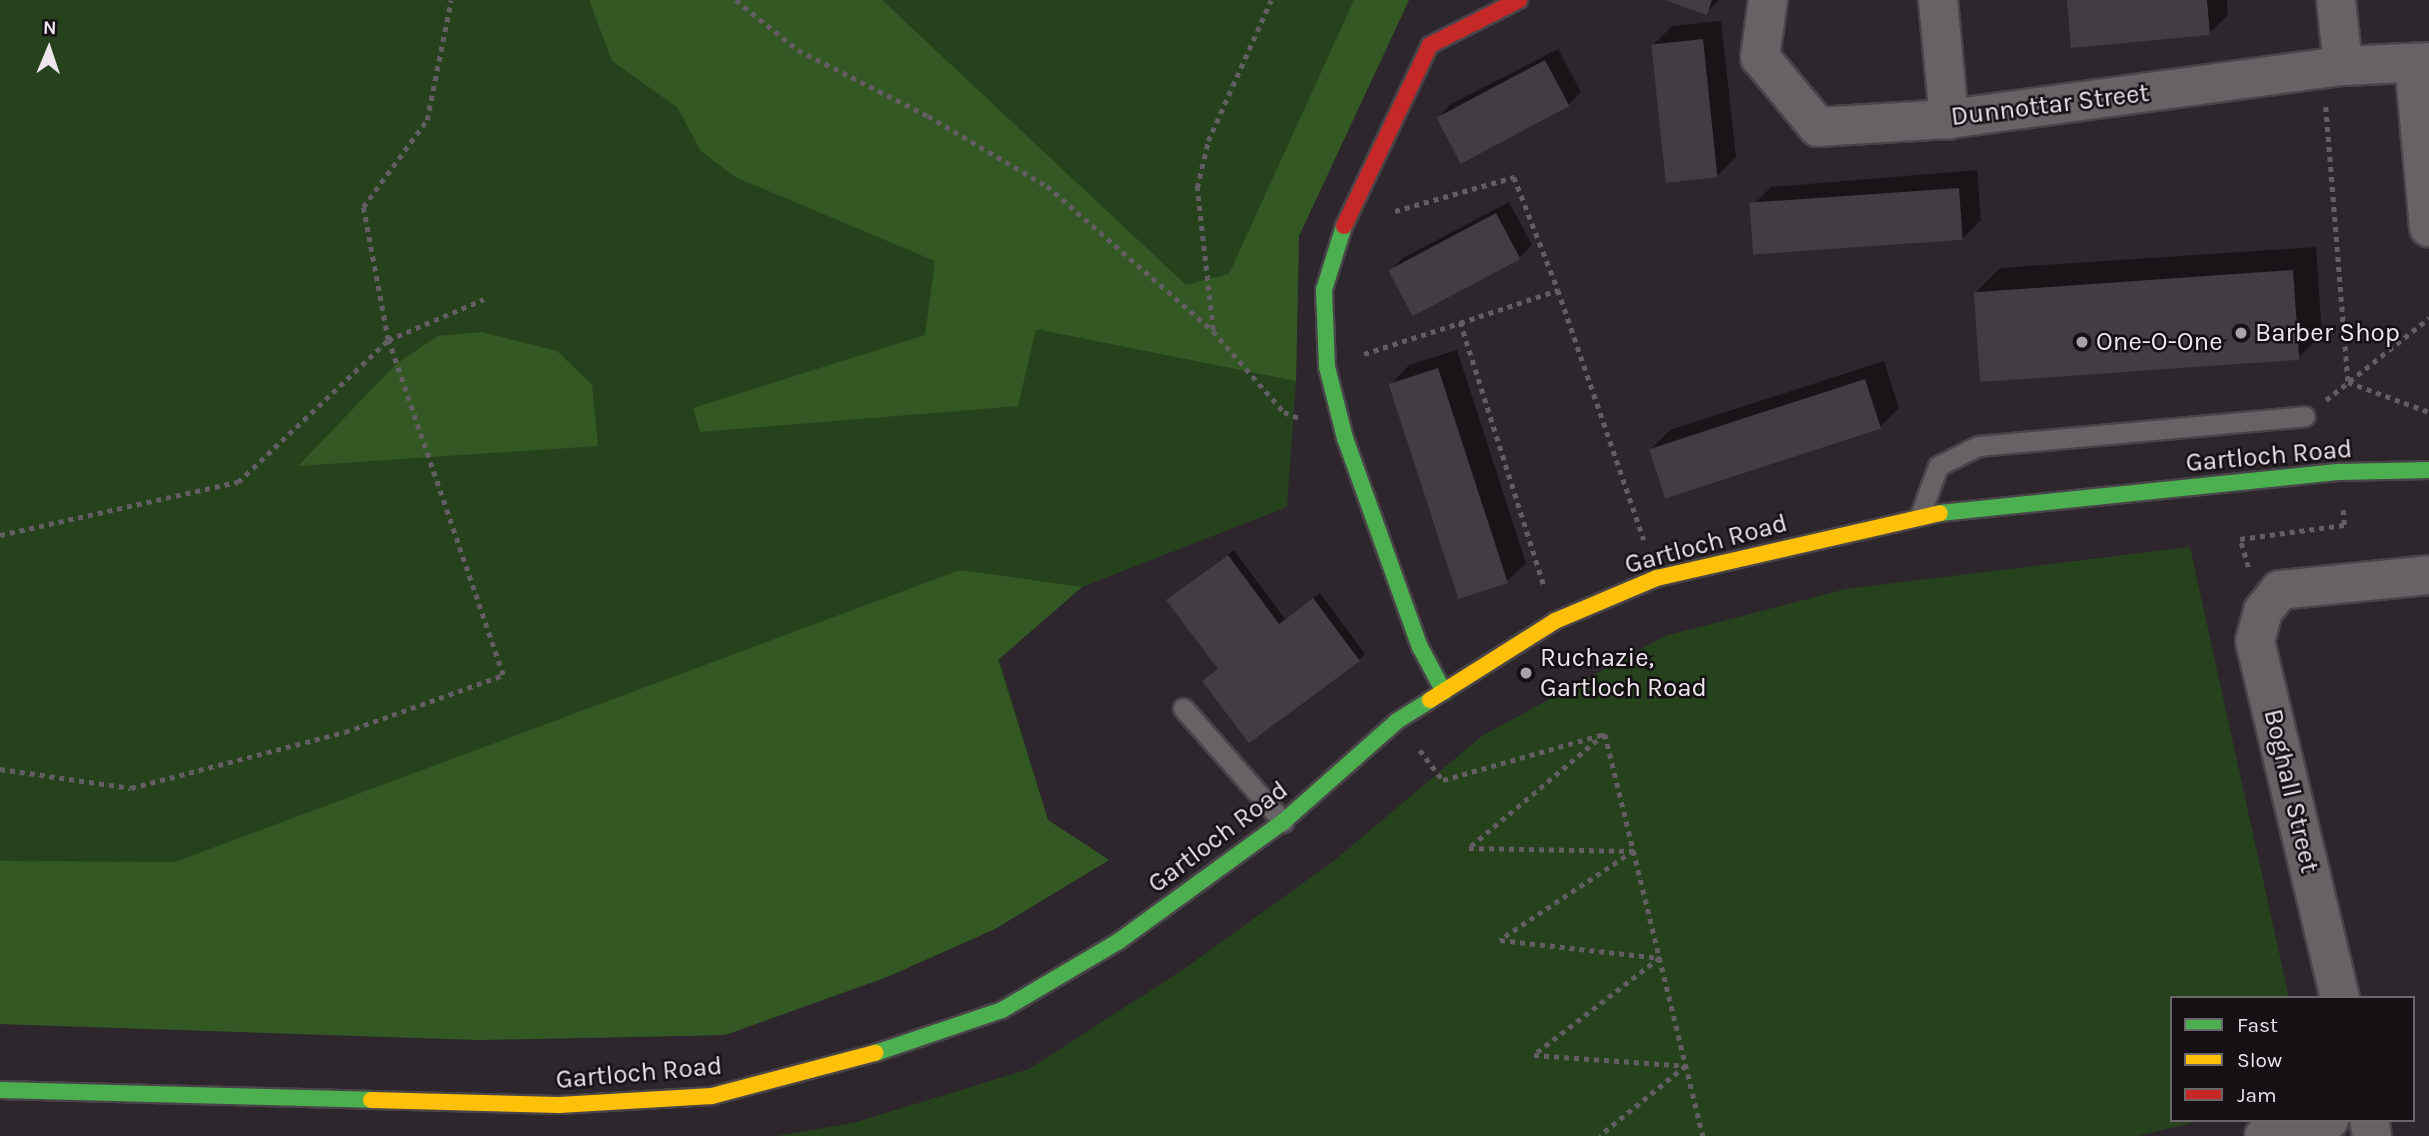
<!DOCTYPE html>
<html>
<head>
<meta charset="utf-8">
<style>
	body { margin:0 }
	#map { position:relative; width:2429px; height:1136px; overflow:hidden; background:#2d272d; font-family:Karla,sans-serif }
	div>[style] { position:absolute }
	.green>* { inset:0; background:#26421d }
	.forest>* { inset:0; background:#335824 }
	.shadow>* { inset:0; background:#0007 }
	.building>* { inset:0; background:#413d42; transform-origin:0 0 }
	.path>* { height:4.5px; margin-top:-2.25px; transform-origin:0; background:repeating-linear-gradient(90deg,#625e62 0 5px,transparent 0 10px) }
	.roads { filter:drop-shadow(2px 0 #484448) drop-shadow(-2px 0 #484448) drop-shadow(0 2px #484448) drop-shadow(0 -2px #484448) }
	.lane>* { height:19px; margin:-9.5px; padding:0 9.5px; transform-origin:9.5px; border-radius:9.5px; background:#666266 }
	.street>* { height:38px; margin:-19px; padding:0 19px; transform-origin:19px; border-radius:19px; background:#666266 }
	.fast>* { height:16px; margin:-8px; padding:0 8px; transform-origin:8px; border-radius:8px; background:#4caf50 }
	.slow>* { height:16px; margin:-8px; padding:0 8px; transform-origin:8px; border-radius:8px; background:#ffc107 }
	.jam>* { height:16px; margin:-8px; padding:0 8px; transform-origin:8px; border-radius:8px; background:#c62828 }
	.dots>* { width:19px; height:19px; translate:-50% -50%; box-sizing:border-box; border:4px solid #151014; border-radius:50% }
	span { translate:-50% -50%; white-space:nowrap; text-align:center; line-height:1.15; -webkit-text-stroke:5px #151014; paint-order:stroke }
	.street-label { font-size:26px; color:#ece6ec }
	.poi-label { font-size:26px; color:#ece6ec }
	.left { translate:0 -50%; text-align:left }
	.legend { position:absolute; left:2170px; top:996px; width:245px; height:126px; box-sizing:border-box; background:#151014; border:2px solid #6b666a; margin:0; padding:9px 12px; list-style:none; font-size:21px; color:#ece6ec }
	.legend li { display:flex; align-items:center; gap:14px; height:35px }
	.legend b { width:35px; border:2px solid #6b666a }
	.north { position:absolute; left:14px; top:14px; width:70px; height:70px; -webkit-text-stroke:5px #151014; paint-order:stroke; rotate:2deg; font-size:19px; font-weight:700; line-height:28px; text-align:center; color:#ece6ec }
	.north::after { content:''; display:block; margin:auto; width:24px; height:32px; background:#ece6ec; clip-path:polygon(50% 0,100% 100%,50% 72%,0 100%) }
</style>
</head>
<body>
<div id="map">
	<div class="green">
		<div style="clip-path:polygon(0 0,1409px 0,1299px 236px,1296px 381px,1287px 507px,1082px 587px,999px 659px,1048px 820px,1109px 860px,995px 929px,887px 977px,725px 1035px,479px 1040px,0 1024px)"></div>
		<div style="clip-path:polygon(2190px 547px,2289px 998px,2172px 998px,2172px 1120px,2202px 1120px,2138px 1136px,777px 1136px,853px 1123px,1029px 1069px,1184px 969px,1335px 860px,1482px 736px,1665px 636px,1846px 589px)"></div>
	</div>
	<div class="forest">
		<div style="clip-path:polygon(589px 0,882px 0,1186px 285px,1229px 274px,1354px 0,1409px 0,1299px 236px,1296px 381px,1036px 329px,1018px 406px,700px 432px,693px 408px,925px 335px,935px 261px,735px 177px,701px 151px,677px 107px,612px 61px)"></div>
		<div style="clip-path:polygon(481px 332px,557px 351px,592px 385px,598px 446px,298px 466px,396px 364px,438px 336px)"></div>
		<div style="clip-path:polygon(960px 570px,1082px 587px,998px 660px,1048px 820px,1109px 860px,995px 929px,887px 977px,725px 1035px,479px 1040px,0 1024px,0 861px,175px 862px)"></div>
	</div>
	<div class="shadow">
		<div style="clip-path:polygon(1669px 0,1719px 0,1706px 13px)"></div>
		<div style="clip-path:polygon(2068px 0,2227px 0,2228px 15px,2209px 33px)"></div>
		<div style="clip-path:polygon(1721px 21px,1736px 157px,1717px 176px,1653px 45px,1672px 26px)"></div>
		<div style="clip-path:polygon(1558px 49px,1581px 92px,1568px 105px,1439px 117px,1451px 104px)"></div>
		<div style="clip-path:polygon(1977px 170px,1981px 220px,1962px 239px,1752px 206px,1771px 187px)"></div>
		<div style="clip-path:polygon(1509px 202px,1532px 245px,1519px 258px,1413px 314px,1390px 270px,1403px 258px)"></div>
		<div style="clip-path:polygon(2316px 247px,2322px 334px,2298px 358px,1976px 292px,2000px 268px)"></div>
		<div style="clip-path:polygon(1457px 350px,1526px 563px,1507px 581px,1391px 384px,1409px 365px)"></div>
		<div style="clip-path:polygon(1884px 361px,1899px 408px,1880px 427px,1651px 449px,1670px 430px)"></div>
		<div style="clip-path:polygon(1234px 550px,1285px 619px,1320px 593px,1365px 654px,1359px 660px,1220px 668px,1175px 594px)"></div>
	</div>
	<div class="building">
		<div style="clip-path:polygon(1665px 0,1712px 0,1707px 15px)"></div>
		<div style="clip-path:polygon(2067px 0,2207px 0,2210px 35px,2071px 48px)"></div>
		<div style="left:1703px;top:39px;width:139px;height:52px;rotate:84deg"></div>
		<div style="left:1545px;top:60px;width:52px;height:123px;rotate:62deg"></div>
		<div style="left:1959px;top:188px;width:52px;height:210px;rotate:86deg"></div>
		<div style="left:1496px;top:213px;width:52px;height:122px;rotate:62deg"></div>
		<div style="left:2293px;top:270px;width:90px;height:320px;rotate:86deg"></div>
		<div style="left:1438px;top:368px;width:226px;height:52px;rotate:72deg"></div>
		<div style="left:1865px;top:379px;width:52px;height:227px;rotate:72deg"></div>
		<div style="clip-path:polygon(1228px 555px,1279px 624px,1313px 598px,1360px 661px,1249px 743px,1202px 681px,1218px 669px,1166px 600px)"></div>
	</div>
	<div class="path">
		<div style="left:736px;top:0;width:80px;rotate:38.9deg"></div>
		<div style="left:798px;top:50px;width:146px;rotate:26.9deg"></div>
		<div style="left:928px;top:116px;width:138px;rotate:30.5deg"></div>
		<div style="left:1047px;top:186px;width:220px;rotate:41.1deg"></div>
		<div style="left:1213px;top:331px;width:108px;rotate:48.8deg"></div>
		<div style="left:1284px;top:412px;width:18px;rotate:22deg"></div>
		<div style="left:2326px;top:107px;width:276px;rotate:85.4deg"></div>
		<div style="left:2348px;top:382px;width:86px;rotate:20.3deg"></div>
		<div style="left:1395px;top:211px;width:124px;rotate:-15.9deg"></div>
		<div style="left:1514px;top:177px;width:121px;rotate:68.7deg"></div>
		<div style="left:1558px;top:290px;width:264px;rotate:71deg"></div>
		<div style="left:1213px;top:330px;width:143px;rotate:-96.4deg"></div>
		<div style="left:1197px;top:188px;width:48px;rotate:-76.8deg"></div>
		<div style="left:1208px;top:141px;width:154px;rotate:-65.9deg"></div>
		<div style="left:1364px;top:354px;width:101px;rotate:-17.9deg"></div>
		<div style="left:2326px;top:400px;width:132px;rotate:-38.5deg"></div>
		<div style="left:0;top:535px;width:244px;rotate:-12.6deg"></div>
		<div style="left:238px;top:482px;width:207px;rotate:-43.4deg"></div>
		<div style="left:388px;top:340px;width:104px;rotate:-23.1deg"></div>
		<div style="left:2248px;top:567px;width:29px;rotate:-106deg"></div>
		<div style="left:2240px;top:539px;width:105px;rotate:-7.7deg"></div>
		<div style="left:2344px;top:525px;width:15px;rotate:-94deg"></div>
		<div style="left:1543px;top:584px;width:274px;rotate:-107.6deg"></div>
		<div style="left:1460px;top:323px;width:103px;rotate:-18.6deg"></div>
		<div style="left:1605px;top:734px;width:414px;rotate:76.3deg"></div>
		<div style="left:1420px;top:750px;width:38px;rotate:53deg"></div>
		<div style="left:1443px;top:780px;width:168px;rotate:-15.9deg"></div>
		<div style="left:1605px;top:734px;width:177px;rotate:140deg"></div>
		<div style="left:1469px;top:848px;width:165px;rotate:1deg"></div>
		<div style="left:1634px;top:851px;width:161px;rotate:146.4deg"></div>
		<div style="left:1500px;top:940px;width:161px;rotate:6.4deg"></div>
		<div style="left:1660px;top:958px;width:159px;rotate:142.4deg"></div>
		<div style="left:1534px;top:1055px;width:152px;rotate:4.1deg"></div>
		<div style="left:1686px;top:1066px;width:111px;rotate:140.9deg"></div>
		<div style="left:0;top:769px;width:132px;rotate:8.3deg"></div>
		<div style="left:131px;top:788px;width:221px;rotate:-14.7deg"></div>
		<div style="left:345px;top:732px;width:168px;rotate:-19.8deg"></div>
		<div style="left:503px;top:675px;width:354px;rotate:-108.9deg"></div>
		<div style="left:388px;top:340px;width:135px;rotate:-100.6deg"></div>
		<div style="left:363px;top:207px;width:108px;rotate:-53.7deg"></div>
		<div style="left:427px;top:120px;width:122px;rotate:-78.7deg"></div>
	</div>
	<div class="roads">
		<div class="lane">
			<div style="left:1920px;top:515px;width:52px;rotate:-69.8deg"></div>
			<div style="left:1938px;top:466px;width:45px;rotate:-26.6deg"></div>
			<div style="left:1978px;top:446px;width:328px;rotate:-5.2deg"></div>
			<div style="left:1183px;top:708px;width:152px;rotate:48.7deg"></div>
		</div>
		<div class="street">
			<div style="left:1768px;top:0;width:58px;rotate:98deg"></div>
			<div style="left:1760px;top:57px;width:91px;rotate:50.4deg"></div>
			<div style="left:1818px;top:127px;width:131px;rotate:-3.5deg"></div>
			<div style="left:1949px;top:119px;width:398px;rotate:-7.7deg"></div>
			<div style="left:2343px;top:66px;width:86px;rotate:-2.7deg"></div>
			<div style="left:1938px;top:0;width:120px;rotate:84.7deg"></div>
			<div style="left:2336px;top:0;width:66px;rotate:83.9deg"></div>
			<div style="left:2414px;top:63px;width:165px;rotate:84.8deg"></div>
			<div style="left:2340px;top:998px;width:367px;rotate:-103.4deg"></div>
			<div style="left:2255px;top:641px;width:31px;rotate:-75deg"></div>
			<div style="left:2263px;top:611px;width:27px;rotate:-51deg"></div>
			<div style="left:2280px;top:590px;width:150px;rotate:-5.7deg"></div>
			<div style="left:2369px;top:1120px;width:16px;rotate:79deg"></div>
			<div style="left:2264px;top:1136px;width:67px;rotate:-13.8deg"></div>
		</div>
		<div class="fast">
			<div style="left:1344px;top:226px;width:67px;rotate:107.4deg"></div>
			<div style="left:1324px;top:290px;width:77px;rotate:87.8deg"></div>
			<div style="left:1327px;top:367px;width:73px;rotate:75.8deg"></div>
			<div style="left:1345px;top:438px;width:222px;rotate:70.3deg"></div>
			<div style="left:1420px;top:647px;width:51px;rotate:61.9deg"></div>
			<div style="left:1940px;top:513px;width:402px;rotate:-5.9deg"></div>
			<div style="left:2340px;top:472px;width:89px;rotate:-1.3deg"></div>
			<div style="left:875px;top:1053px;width:134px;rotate:-18.7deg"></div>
			<div style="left:1002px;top:1010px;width:136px;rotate:-30.5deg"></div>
			<div style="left:1119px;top:941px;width:203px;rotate:-36deg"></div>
			<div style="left:1283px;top:822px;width:152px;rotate:-41.5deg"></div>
			<div style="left:1397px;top:721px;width:39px;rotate:-32deg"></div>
			<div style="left:0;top:1090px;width:371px;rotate:1.5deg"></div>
		</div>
		<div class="slow">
			<div style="left:1430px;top:700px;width:148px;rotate:-32.3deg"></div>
			<div style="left:1555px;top:621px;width:111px;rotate:-22.9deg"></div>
			<div style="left:1657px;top:578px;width:290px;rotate:-12.9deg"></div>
			<div style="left:371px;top:1100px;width:188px;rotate:1.5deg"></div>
			<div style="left:559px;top:1105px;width:153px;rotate:-3.4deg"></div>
			<div style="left:712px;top:1096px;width:169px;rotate:-14.8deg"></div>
		</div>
		<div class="jam">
			<div style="left:1344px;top:226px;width:200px;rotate:-64.6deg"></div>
			<div style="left:1430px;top:45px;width:100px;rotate:-26.8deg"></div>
		</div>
	</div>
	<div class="dots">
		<div style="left:2241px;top:333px;background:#a9a3a9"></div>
		<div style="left:2082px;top:342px;background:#a9a3a9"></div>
		<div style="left:1526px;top:673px;background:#a9a3a9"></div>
	</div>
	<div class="street-label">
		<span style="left:2050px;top:105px;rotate:-7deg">Dunnottar Street</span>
		<span style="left:2269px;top:456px;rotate:-5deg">Gartloch Road</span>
		<span style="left:1706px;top:544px;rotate:-15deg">Gartloch Road</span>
		<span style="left:2291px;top:791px;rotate:77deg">Boghall Street</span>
		<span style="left:1218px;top:837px;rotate:-37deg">Gartloch Road</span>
		<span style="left:639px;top:1073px;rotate:-5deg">Gartloch Road</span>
	</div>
	<div class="poi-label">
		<span class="left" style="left:2255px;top:333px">Barber Shop</span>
		<span class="left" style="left:2096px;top:342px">One-O-One</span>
		<span class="left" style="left:1540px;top:673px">Ruchazie,<br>Gartloch Road</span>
	</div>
	<ul class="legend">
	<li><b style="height:9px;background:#4caf50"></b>Fast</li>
	<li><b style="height:9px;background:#ffc107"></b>Slow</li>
	<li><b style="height:9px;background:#c62828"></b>Jam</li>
	</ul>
	<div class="north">N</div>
</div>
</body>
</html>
